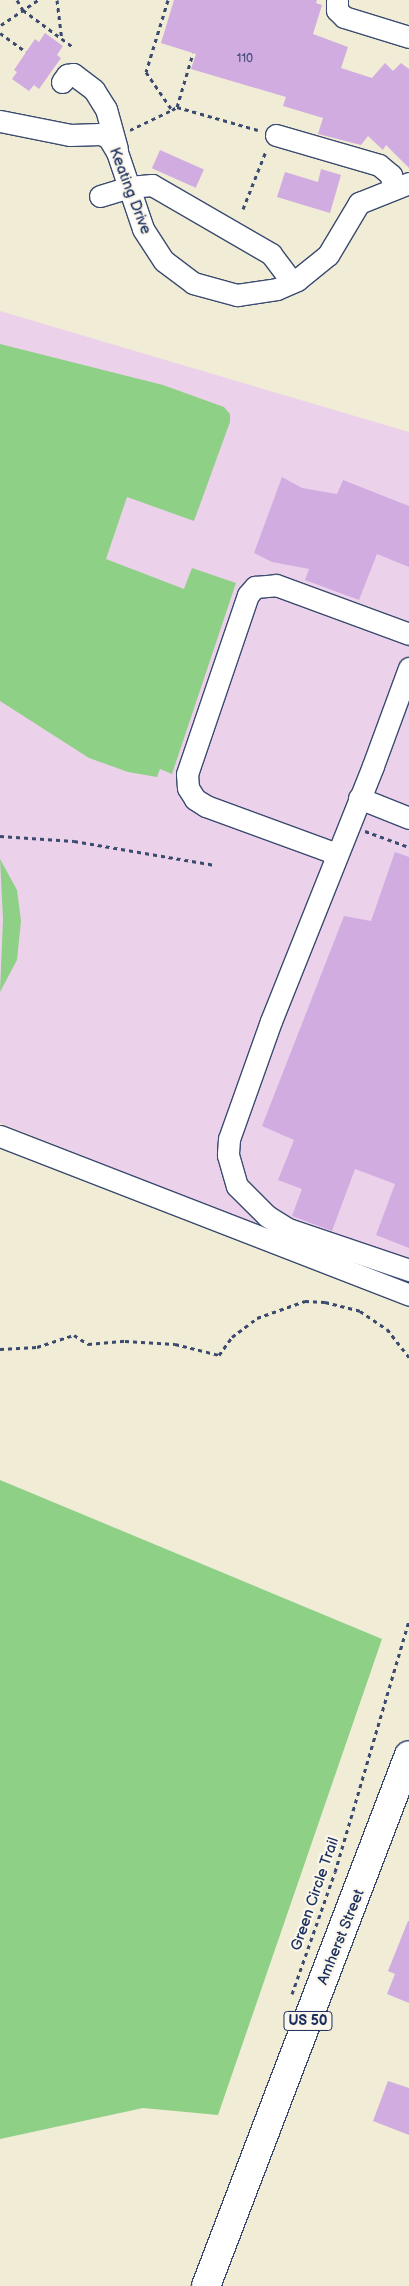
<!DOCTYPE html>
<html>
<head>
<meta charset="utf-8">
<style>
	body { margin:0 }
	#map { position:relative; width:409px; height:2286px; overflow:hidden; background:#f1ecd5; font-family:"Balsamiq Sans",sans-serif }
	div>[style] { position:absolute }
	.built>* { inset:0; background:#ecd1ea }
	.green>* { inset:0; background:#8fd087 }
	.building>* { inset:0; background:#d1ace1; transform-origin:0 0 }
	.path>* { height:3px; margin-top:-1.5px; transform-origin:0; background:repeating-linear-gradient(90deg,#3b4b70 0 4px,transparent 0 8px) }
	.roads { filter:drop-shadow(1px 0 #3b4b70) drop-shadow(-1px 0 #3b4b70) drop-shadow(0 1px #3b4b70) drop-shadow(0 -1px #3b4b70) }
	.minor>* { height:21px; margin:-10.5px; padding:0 10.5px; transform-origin:10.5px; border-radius:10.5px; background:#fff }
	.major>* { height:28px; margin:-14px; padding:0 14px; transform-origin:14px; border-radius:14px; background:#fff }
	span { translate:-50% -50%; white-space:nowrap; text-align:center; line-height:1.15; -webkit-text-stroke:4.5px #fbf7ec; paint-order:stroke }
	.number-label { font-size:12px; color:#484e7f }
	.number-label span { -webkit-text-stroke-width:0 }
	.shield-label span { padding:1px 4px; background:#fbf7ec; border:1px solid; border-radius:4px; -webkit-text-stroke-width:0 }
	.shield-label { font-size:14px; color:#1b2f5e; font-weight:700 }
	.street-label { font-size:15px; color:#1b2f5e }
</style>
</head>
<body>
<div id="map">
	<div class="built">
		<div style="clip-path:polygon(0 311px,409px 432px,409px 1286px,0 1123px)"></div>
	</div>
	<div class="green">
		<div style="clip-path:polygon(0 344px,163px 385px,224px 407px,230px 414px,230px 422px,194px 521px,127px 497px,106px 559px,184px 589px,192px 568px,236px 583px,172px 774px,160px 769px,157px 777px,128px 772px,89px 758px,0 701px)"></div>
		<div style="clip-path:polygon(0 859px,17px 890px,21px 921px,17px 960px,0 992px,3px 919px)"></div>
		<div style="clip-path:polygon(0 1480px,382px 1639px,218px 2115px,143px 2108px,0 2139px)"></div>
	</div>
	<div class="building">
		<div style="clip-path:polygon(174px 0,317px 0,316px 3px,322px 5px,313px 34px,348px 47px,341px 68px,372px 78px,385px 63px,393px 71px,401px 63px,409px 69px,409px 168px,386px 145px,383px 150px,368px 136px,361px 145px,318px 134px,323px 118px,283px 106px,286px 97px,191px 69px,196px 54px,161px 43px)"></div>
		<div style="clip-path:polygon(45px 33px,63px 46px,57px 55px,61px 58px,39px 89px,34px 85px,29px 91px,12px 79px,17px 72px,14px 70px,35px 39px,39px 42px)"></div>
		<div style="left:160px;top:150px;width:48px;height:20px;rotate:24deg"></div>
		<div style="clip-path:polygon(321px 169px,341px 175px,330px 213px,277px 197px,285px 172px,318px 182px)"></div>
		<div style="clip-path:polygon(282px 477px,302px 488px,337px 494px,343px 480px,409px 506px,409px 567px,377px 554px,359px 600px,305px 580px,309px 569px,272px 562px,254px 553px)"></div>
		<div style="clip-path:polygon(395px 852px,409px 857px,409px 1248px,376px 1235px,395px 1184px,355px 1169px,332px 1231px,292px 1216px,302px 1189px,278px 1180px,294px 1140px,262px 1126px,344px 916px,371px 921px)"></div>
		<div style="clip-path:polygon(408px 1921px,409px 1921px,409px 2003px,387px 1994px,395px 1974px,388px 1971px)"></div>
		<div style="clip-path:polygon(388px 2081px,409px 2088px,409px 2135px,373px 2121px)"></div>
	</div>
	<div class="path">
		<div style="left:17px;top:0;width:12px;rotate:59deg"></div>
		<div style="left:23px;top:10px;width:62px;rotate:36.5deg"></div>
		<div style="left:57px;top:0;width:38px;rotate:83deg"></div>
		<div style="left:168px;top:0;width:75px;rotate:107deg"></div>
		<div style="left:146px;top:72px;width:46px;rotate:55.6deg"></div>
		<div style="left:172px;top:110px;width:6px;rotate:-31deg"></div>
		<div style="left:177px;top:107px;width:84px;rotate:15.9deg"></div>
		<div style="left:1px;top:25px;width:45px;rotate:-34deg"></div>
		<div style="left:0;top:33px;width:32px;rotate:36deg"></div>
		<div style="left:177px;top:107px;width:56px;rotate:-73.5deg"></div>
		<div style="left:130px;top:130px;width:47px;rotate:-25.5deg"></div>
		<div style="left:243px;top:209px;width:62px;rotate:-68.4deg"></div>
		<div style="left:365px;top:831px;width:47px;rotate:20deg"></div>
		<div style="left:0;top:836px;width:74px;rotate:3.9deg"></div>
		<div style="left:74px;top:841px;width:143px;rotate:9.7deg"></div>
		<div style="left:0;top:1349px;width:37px;rotate:-3deg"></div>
		<div style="left:37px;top:1347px;width:39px;rotate:-18deg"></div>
		<div style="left:74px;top:1335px;width:17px;rotate:33deg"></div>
		<div style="left:88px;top:1344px;width:37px;rotate:-5deg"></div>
		<div style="left:125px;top:1341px;width:50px;rotate:3.4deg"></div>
		<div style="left:175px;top:1344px;width:45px;rotate:14deg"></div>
		<div style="left:219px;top:1355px;width:22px;rotate:-54deg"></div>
		<div style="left:232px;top:1337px;width:31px;rotate:-37deg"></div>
		<div style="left:257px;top:1318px;width:51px;rotate:-19.5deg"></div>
		<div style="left:305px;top:1301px;width:20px;rotate:3deg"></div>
		<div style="left:325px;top:1302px;width:36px;rotate:14deg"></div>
		<div style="left:360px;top:1311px;width:32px;rotate:34deg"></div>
		<div style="left:387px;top:1329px;width:36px;rotate:52deg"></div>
		<div style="left:292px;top:1994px;width:129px;rotate:-70.6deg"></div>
		<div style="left:335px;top:1872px;width:262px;rotate:-73.6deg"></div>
	</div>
	<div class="roads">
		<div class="minor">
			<div style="left:337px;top:0;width:10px;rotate:90deg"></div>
			<div style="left:337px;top:10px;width:10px;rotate:45deg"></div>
			<div style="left:344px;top:17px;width:68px;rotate:17.1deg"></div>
			<div style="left:62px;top:82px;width:9px;rotate:-54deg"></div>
			<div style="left:67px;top:75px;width:6px;rotate:-9deg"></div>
			<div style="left:73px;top:74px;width:26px;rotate:37deg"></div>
			<div style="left:94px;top:90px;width:22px;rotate:58deg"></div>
			<div style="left:106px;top:109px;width:41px;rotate:74.6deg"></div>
			<div style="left:0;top:121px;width:71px;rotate:11.3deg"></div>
			<div style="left:70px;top:135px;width:30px;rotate:-2deg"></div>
			<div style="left:100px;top:134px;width:9px;rotate:21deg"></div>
			<div style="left:108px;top:137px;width:17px;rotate:59deg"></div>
			<div style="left:117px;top:152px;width:81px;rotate:71.3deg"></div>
			<div style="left:143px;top:229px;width:38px;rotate:57deg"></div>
			<div style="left:164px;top:261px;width:36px;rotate:37deg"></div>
			<div style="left:193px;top:283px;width:46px;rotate:15.3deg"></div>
			<div style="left:237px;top:295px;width:40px;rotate:-8.5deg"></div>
			<div style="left:277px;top:289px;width:22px;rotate:-24deg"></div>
			<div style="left:297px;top:280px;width:40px;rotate:-39deg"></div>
			<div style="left:328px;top:255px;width:61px;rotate:-59.2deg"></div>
			<div style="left:359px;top:203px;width:54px;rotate:-21.8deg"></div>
			<div style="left:276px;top:135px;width:107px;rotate:16.2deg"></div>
			<div style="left:379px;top:165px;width:16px;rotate:40deg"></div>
			<div style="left:391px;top:175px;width:14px;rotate:82deg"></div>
			<div style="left:100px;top:196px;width:30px;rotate:-17deg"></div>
			<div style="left:129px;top:187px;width:23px;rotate:-5deg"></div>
			<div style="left:152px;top:185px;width:138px;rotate:30.1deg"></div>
			<div style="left:271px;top:254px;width:35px;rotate:53deg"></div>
			<div style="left:409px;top:668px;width:104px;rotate:110.2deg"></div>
			<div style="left:373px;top:766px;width:275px;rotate:111.8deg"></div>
			<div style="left:271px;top:1021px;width:125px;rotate:109.6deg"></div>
			<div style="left:229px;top:1139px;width:16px;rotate:94deg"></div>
			<div style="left:228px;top:1155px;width:32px;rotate:74deg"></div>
			<div style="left:237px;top:1186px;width:42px;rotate:45deg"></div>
			<div style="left:267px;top:1216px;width:25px;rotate:32deg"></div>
			<div style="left:288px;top:1229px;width:128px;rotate:18.7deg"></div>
			<div style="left:359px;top:798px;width:54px;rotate:21.8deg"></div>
			<div style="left:337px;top:854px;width:140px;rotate:-159.9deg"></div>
			<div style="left:206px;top:806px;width:13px;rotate:-148deg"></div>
			<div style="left:195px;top:799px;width:13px;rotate:-122deg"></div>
			<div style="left:188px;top:788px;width:14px;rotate:-94deg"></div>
			<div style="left:187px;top:774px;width:189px;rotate:-71.2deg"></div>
			<div style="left:248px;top:595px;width:11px;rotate:-49deg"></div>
			<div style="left:255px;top:587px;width:21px;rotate:-5deg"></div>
			<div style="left:276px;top:585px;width:142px;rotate:20.2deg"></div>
			<div style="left:0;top:1136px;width:439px;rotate:21.2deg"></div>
		</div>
		<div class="major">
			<div style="left:206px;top:2286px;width:568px;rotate:-69.08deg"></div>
		</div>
	</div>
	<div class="number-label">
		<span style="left:245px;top:59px">110</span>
	</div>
	<div class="shield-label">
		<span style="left:308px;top:2021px">US 50</span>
	</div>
	<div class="street-label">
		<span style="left:130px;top:191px;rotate:69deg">Keating Drive</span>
		<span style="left:315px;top:1894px;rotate:-71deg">Green Circle Trail</span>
		<span style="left:341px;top:1937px;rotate:-68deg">Amherst Street</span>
	</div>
</div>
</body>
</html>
